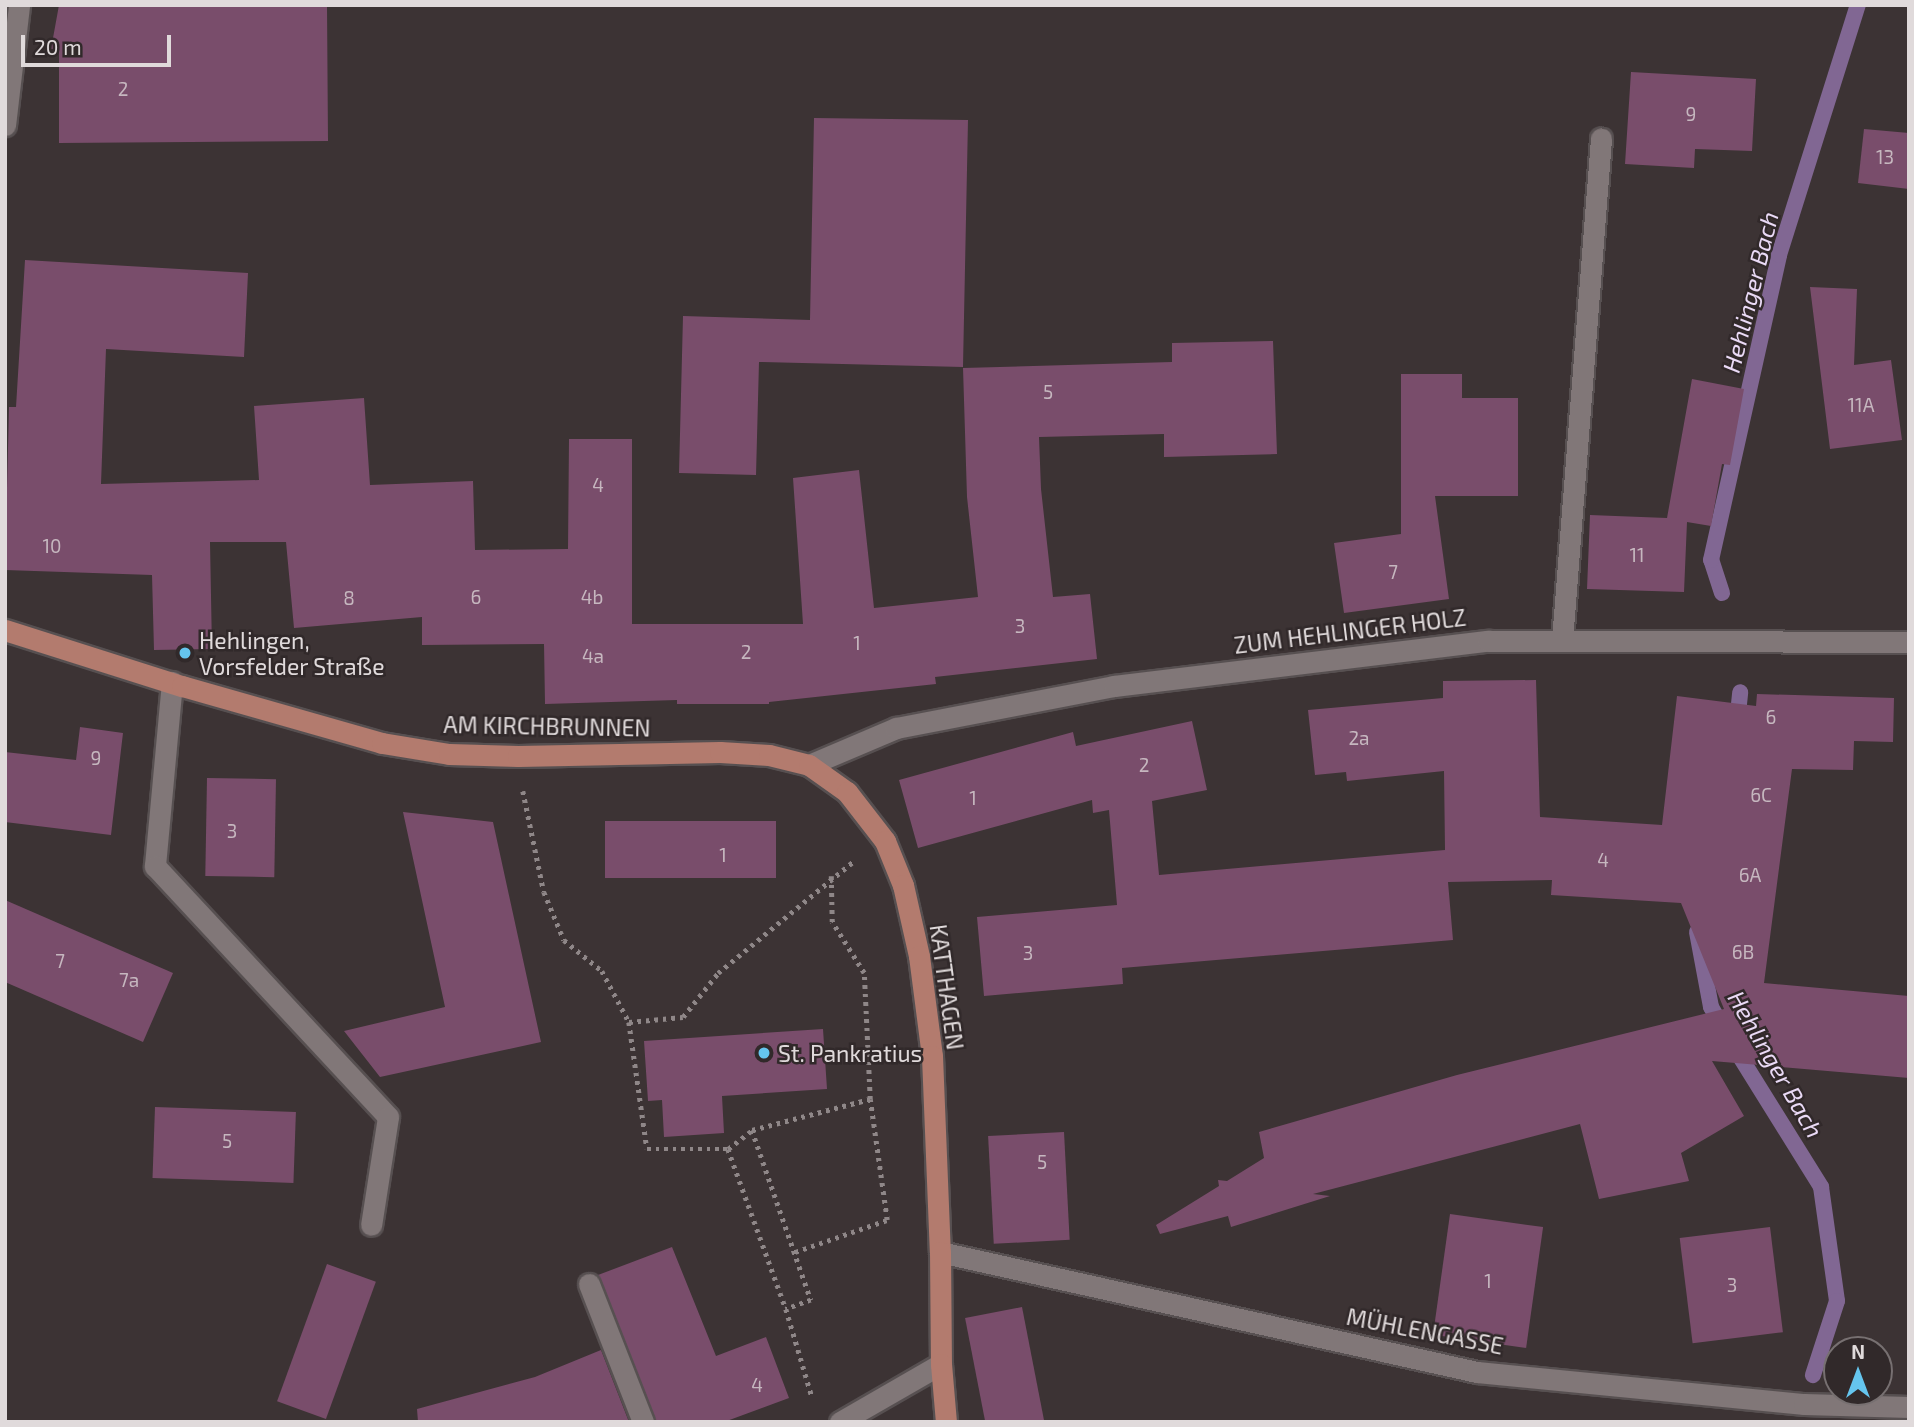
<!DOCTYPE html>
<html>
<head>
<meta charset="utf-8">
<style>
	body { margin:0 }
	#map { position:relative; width:1914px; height:1427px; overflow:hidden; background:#3c3334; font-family:"Exo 2",sans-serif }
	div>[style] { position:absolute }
	.stream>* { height:16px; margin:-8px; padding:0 8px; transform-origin:8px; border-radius:8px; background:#816793 }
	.building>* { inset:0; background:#794d6b; transform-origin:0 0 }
	.path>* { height:4.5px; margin-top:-2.25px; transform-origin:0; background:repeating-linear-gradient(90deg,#8f8788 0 3.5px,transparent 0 8.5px) }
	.roads { filter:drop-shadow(2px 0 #575051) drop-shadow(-2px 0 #575051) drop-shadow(0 2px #575051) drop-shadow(0 -2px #575051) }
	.minor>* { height:21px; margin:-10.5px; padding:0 10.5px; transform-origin:10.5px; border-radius:10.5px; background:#817778 }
	.major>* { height:21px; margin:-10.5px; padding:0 10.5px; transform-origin:10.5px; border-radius:10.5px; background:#b37b6e }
	.dots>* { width:19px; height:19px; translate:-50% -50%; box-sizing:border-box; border:4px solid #31292a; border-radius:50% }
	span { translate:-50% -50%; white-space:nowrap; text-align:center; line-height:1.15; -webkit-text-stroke:5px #31292a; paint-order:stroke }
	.number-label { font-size:19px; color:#c6b7bf }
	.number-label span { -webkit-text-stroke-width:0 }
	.street-label { font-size:23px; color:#e0dadb }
	.poi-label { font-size:23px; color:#e0dadb }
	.left { translate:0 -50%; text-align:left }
	.water-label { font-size:24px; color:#eadaf6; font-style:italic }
	.frame { position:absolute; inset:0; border:7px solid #e0dadb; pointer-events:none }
	.north { position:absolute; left:1823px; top:1336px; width:70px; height:70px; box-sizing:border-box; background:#31292a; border:2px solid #777071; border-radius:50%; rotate:0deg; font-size:19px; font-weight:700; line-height:28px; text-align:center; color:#e0dadb }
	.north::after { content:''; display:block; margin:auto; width:24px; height:32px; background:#65c5ee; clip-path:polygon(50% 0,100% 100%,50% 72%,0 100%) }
	.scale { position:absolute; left:21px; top:35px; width:150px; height:32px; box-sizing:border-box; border:4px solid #e0dadb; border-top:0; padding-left:9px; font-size:21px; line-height:24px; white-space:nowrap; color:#e0dadb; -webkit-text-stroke:5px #31292a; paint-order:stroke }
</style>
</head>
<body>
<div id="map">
	<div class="stream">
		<div style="left:1722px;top:593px;width:35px;rotate:-108deg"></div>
		<div style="left:1711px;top:560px;width:312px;rotate:-77.4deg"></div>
		<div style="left:1779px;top:255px;width:262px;rotate:-72.5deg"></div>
		<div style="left:1737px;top:723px;width:31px;rotate:-84deg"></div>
		<div style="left:1697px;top:932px;width:76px;rotate:79.4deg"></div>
		<div style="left:1711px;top:1007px;width:24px;rotate:60deg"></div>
		<div style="left:1734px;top:1047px;width:165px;rotate:58.1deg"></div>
		<div style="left:1821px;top:1187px;width:115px;rotate:82deg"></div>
		<div style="left:1837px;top:1301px;width:78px;rotate:108deg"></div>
	</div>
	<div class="building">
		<div style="clip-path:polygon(59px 5px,327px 5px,328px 141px,59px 143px,59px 49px,51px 49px)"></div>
		<div style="clip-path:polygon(1631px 72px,1756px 79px,1752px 151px,1695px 149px,1694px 168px,1625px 164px)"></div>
		<div style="clip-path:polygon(814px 118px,968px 120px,963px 367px,759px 362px,756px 475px,679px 473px,683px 316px,810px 320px)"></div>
		<div style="clip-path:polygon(1864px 129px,1909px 133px,1909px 189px,1858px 183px)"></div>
		<div style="clip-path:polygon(25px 260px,248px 273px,244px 357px,106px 349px,101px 484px,259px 480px,254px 406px,364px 398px,370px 485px,473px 481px,475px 550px,568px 549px,569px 439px,632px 439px,632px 624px,803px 624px,793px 478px,859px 470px,874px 608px,978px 597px,967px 497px,963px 368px,1172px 362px,1172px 343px,1273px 341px,1277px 454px,1164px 457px,1164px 434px,1039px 437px,1041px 489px,1053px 597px,1090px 594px,1097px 659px,935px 677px,936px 684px,769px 702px,769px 704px,677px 704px,677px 700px,545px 704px,544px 644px,422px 645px,422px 617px,294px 628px,286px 542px,210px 542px,212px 649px,154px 650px,152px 575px,5px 570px,9px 407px,16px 407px)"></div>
		<div style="clip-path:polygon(1810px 287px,1857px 289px,1854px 365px,1891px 360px,1902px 440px,1830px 449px)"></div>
		<div style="clip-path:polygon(1401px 374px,1462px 374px,1462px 398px,1518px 398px,1518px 496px,1435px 496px,1449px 599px,1344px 613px,1334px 543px,1401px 534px)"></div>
		<div style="clip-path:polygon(1692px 379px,1744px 389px,1730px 465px,1722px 464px,1711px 526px,1687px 522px,1684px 592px,1587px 589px,1590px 515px,1667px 518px)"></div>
		<div style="clip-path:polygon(1536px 680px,1540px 817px,1662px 825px,1677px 696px,1756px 706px,1757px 694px,1894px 698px,1893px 742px,1854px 741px,1853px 770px,1792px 769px,1764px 983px,1909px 996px,1909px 1078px,1712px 1061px,1744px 1116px,1681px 1153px,1689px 1181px,1599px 1199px,1580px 1124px,1313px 1194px,1330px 1196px,1231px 1227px,1228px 1216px,1160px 1234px,1156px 1225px,1219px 1186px,1218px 1180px,1227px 1181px,1264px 1158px,1259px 1132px,1457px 1075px,1724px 1009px,1681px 903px,1551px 895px,1552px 880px,1448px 882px,1453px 940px,1122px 968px,1123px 984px,984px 996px,977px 917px,1117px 905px,1109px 810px,1093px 813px,1092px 800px,918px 848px,899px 780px,1073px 732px,1076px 746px,1192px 721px,1207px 790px,1152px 801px,1159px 875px,1445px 850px,1444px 771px,1347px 781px,1346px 772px,1315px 775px,1308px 710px,1443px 698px,1443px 681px)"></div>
		<div style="clip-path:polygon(80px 727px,123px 733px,111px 835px,5px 822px,5px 752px,76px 760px)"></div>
		<div style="left:207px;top:778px;width:69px;height:98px;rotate:1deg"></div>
		<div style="clip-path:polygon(403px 812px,493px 822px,541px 1042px,380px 1077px,344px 1031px,445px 1007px)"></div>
		<div style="left:605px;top:821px;width:171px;height:57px"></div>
		<div style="clip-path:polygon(5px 900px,173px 973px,143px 1042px,5px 982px)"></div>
		<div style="clip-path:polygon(823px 1029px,827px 1089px,722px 1096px,724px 1133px,664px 1137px,662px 1100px,648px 1101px,644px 1041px)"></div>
		<div style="left:155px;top:1107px;width:141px;height:71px;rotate:2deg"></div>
		<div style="left:1064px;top:1132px;width:108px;height:76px;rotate:87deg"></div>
		<div style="left:1450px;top:1214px;width:94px;height:122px;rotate:8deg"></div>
		<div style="left:1770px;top:1227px;width:106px;height:91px;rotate:83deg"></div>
		<div style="clip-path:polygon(672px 1247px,716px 1356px,766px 1337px,789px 1398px,724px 1422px,656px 1422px,598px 1275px)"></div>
		<div style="left:327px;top:1264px;width:52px;height:146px;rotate:20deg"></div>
		<div style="left:1022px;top:1307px;width:117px;height:58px;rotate:79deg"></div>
		<div style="clip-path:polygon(601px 1350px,629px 1422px,418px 1422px,417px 1409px,535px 1377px)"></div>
	</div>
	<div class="path">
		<div style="left:523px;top:791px;width:103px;rotate:78.3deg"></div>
		<div style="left:544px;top:892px;width:52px;rotate:67.4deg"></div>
		<div style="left:564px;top:940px;width:49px;rotate:39.2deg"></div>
		<div style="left:602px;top:971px;width:58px;rotate:62.1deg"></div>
		<div style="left:629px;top:1022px;width:128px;rotate:81.9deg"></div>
		<div style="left:647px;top:1149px;width:81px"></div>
		<div style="left:728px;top:1149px;width:170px;rotate:70.1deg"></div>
		<div style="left:786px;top:1309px;width:92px;rotate:73.5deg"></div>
		<div style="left:629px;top:1022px;width:54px;rotate:-5.3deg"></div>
		<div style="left:683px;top:1017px;width:56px;rotate:-51.5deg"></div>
		<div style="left:718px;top:973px;width:178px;rotate:-39.5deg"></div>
		<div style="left:752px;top:1130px;width:180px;rotate:70.9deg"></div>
		<div style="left:811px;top:1300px;width:27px;rotate:160deg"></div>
		<div style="left:728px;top:1149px;width:31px;rotate:-38deg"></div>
		<div style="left:752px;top:1130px;width:122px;rotate:-14.7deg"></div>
		<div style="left:870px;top:1099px;width:126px;rotate:-92.7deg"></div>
		<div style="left:864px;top:973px;width:60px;rotate:-122.1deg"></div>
		<div style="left:832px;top:922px;width:46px;rotate:-91.2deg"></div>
		<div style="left:795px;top:1252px;width:97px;rotate:-19.2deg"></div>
		<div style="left:887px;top:1220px;width:122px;rotate:-98deg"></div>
	</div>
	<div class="roads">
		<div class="minor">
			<div style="left:5px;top:125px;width:121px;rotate:-83.3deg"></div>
			<div style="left:1562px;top:641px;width:504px;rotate:-85.56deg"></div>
			<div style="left:172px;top:682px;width:185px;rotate:95.3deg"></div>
			<div style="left:155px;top:866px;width:342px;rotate:47.1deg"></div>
			<div style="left:388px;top:1117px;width:109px;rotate:98.9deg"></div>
			<div style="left:809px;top:765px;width:95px;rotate:-23deg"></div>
			<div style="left:896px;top:728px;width:222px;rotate:-10.9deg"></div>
			<div style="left:1114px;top:686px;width:377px;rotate:-6.9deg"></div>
			<div style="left:1488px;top:641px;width:421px;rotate:0.1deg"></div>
			<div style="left:940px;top:1252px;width:550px;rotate:12.6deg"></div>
			<div style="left:1477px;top:1372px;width:329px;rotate:5.6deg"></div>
			<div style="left:1804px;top:1404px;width:105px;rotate:1.6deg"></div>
			<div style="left:589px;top:1284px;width:148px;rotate:68.6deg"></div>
			<div style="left:840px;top:1422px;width:116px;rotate:-29.9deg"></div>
		</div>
		<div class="major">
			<div style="left:5px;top:630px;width:186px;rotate:17.6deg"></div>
			<div style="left:182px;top:686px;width:208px;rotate:15.9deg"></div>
			<div style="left:382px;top:743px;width:68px;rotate:9.3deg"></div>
			<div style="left:449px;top:754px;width:69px;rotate:1.7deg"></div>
			<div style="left:518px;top:756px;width:202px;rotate:-1.1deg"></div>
			<div style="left:720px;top:752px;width:49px;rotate:3.5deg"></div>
			<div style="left:769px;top:755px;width:41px;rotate:14deg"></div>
			<div style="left:809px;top:765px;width:47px;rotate:35.4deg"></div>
			<div style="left:847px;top:792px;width:62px;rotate:52.2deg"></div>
			<div style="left:885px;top:841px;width:48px;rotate:67.8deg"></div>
			<div style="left:903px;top:885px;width:73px;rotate:77.3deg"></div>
			<div style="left:919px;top:956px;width:101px;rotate:82.6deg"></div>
			<div style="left:932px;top:1056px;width:196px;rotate:87.7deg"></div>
			<div style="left:940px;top:1252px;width:112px;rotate:89.5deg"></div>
			<div style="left:941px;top:1364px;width:58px;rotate:85.1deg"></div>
		</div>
	</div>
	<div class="dots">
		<div style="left:185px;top:653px;background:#65c5ee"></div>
		<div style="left:764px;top:1053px;background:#65c5ee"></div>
	</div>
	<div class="number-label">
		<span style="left:123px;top:89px">2</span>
		<span style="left:1691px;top:114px">9</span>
		<span style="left:1885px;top:157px">13</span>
		<span style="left:1048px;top:392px">5</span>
		<span style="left:1861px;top:405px">11A</span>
		<span style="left:598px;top:485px">4</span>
		<span style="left:52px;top:546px">10</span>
		<span style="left:1637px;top:555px">11</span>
		<span style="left:1393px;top:572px">7</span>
		<span style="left:476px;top:597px">6</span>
		<span style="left:592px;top:597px">4b</span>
		<span style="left:349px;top:598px">8</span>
		<span style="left:1020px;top:626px">3</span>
		<span style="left:857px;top:643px">1</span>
		<span style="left:746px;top:652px">2</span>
		<span style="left:593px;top:656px">4a</span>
		<span style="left:1771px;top:717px">6</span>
		<span style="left:1359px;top:738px">2a</span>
		<span style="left:96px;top:758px">9</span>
		<span style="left:1144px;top:765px">2</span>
		<span style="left:1761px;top:795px">6C</span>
		<span style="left:973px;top:798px">1</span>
		<span style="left:232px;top:831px">3</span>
		<span style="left:723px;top:855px">1</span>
		<span style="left:1603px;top:860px">4</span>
		<span style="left:1750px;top:875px">6A</span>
		<span style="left:1743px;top:952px">6B</span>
		<span style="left:1028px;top:953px">3</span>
		<span style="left:60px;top:961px">7</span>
		<span style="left:129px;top:980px">7a</span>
		<span style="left:227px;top:1141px">5</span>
		<span style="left:1042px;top:1162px">5</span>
		<span style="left:1488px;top:1281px">1</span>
		<span style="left:1732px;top:1285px">3</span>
		<span style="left:757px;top:1385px">4</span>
	</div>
	<div class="street-label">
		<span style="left:1350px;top:631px;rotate:-7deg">ZUM HEHLINGER HOLZ</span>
		<span style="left:547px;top:726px;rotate:1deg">AM KIRCHBRUNNEN</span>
		<span style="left:947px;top:987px;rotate:82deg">KATTHAGEN</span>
		<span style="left:1425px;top:1331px;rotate:11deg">MÜHLENGASSE</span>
	</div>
	<div class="poi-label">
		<span class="left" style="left:199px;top:653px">Hehlingen,<br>Vorsfelder Straße</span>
		<span class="left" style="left:778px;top:1053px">St. Pankratius</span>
	</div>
	<div class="water-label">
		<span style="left:1750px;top:292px;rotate:-76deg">Hehlinger Bach</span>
		<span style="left:1776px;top:1064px;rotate:60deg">Hehlinger Bach</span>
	</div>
	<div class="frame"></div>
	<div class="north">N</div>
	<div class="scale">20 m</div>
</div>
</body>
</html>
